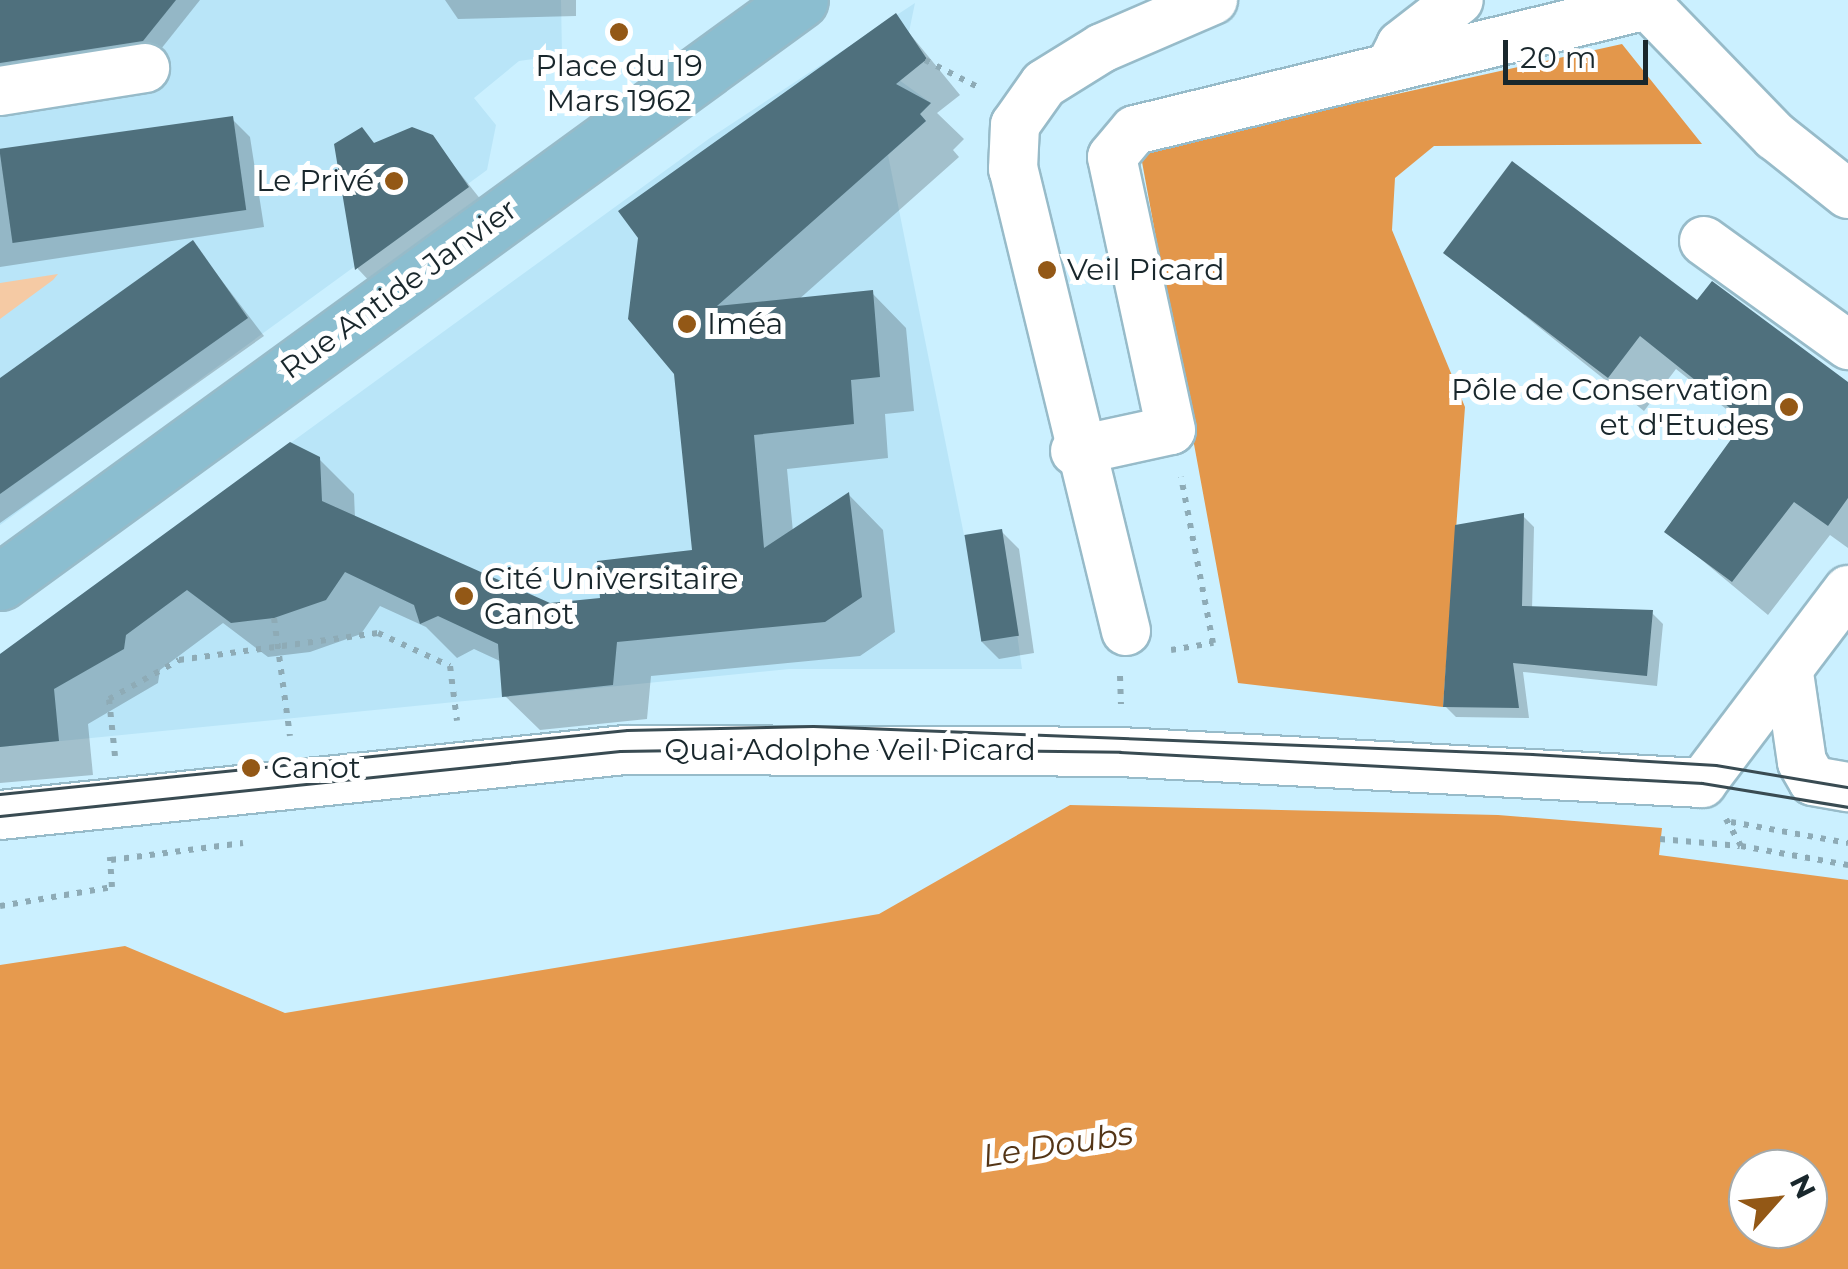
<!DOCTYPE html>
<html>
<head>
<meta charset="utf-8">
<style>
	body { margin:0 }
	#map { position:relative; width:1848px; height:1269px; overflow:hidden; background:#cbf0ff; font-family:Montserrat,sans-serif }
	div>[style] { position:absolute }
	.built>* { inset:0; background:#b9e5f8 }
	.green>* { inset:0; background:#f5caa4 }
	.forest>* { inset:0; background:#e3974b }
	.water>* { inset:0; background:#e69a4e }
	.shadow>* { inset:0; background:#0003 }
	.building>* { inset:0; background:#4f707d; transform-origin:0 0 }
	.path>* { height:6px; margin-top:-3px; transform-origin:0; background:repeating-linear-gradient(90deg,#8eabb6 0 5px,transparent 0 13px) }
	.roads { filter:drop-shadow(2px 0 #97bbc9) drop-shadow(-2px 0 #97bbc9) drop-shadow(0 2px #97bbc9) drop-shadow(0 -2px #97bbc9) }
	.minor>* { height:48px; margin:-24px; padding:0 24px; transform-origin:24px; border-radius:24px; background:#fff }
	.major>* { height:55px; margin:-27.5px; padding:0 27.5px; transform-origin:27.5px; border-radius:27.5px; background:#8bbed0 }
	.tram>* { height:2.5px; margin:-1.25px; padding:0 1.25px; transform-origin:1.25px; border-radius:1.25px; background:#394b52 }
	.dots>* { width:28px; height:28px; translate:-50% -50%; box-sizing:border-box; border:5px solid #fff; border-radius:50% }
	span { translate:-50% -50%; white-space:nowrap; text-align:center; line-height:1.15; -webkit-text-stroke:10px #fff; paint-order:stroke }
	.poi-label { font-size:30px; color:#19272c }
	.right { translate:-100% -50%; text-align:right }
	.left { translate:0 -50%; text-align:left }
	.street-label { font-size:30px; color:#19272c }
	.water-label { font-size:32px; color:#543516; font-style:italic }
	.north { position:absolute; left:1728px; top:1149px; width:100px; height:100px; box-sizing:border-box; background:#fff; border:2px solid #a3a9ab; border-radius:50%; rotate:63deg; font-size:28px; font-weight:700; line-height:40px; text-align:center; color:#19272c }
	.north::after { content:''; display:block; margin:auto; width:35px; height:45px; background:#935816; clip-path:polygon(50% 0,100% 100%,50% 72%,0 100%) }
	.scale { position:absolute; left:1503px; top:40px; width:145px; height:45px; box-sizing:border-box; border:5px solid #19272c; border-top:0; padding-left:12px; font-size:30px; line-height:35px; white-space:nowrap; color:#19272c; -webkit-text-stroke:8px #fff; paint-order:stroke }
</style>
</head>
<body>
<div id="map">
	<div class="built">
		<div style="clip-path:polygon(0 0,561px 0,562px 55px,519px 61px,474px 98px,496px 125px,487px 170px,0 525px)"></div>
		<div style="clip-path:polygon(915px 3px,899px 80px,931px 103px,920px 114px,926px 121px,888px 155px,964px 535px,1002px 529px,1022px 669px,789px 669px,0 747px,0 654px,710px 138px)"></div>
	</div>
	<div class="green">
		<div style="clip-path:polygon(58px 274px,53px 280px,0 319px,0 283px)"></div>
	</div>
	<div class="forest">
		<div style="clip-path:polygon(1622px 44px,1702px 144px,1434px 146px,1395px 178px,1392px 230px,1465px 407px,1443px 707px,1238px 683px,1140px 151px)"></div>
	</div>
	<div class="water">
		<div style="clip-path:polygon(evenodd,1070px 805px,1498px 815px,1662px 828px,1659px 855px,1848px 880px,1848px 1269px,0 1269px,0 965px,125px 946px,285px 1013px,879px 914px,1070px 805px,1748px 1169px,1808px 1169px,1808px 1229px,1748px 1229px,1748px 1169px)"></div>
	</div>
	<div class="shadow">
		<div style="clip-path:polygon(0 0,200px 0,157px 54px,0 77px)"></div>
		<div style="clip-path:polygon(445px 0,576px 0,576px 16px,458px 19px)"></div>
		<div style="clip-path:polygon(896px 17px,960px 95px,937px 113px,964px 139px,953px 150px,959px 157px,797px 301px,872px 293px,906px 328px,914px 411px,885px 414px,888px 458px,787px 469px,793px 532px,849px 495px,883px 530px,895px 632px,860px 656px,651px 676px,647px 719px,540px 730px,505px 696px,502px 662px,474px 649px,457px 658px,426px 627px,380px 606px,361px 634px,310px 652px,268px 657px,223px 623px,160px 670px,158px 683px,88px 724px,93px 775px,0 783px,0 657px,319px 459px,354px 494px,355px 518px,550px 605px,602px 600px,694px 552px,677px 373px,631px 318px)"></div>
		<div style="clip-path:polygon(232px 119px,250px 137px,264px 227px,0 267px,0 154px)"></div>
		<div style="clip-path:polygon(432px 138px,485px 205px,374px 286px,358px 269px,337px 146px)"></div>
		<div style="clip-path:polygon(193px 243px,264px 336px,0 523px,0 380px)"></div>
		<div style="clip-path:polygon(1446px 253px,1698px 304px,1848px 386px,1848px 548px,1830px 535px,1768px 615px,1667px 531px,1745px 424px,1676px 369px,1644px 411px)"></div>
		<div style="clip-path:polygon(1523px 516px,1534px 527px,1532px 610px,1652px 613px,1663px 624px,1657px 686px,1523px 672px,1529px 718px,1456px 717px,1445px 706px)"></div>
		<div style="clip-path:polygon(1001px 531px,1019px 549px,1034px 653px,999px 659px,981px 641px)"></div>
	</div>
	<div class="building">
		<div style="clip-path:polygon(0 0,176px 0,143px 41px,0 63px)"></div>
		<div style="clip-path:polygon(896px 13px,927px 59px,896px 84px,931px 103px,920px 114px,926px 121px,717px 306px,873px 290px,880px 377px,851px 380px,854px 424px,754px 435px,764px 548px,849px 492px,862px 597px,825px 622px,617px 642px,613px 685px,502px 697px,498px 644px,438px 616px,420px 624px,414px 605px,345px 572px,326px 600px,274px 618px,231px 623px,187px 590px,126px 635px,124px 649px,54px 689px,59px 741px,0 747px,0 654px,290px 442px,320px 457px,322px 501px,550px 603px,600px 598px,597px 561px,692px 550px,674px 374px,628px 319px,638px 238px,618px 211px)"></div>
		<div style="left:233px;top:116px;width:95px;height:236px;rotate:82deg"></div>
		<div style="clip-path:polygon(362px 127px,374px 143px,412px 127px,433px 135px,469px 187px,355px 270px,334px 144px)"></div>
		<div style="clip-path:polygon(1512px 161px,1697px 300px,1712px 281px,1848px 382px,1848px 498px,1828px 526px,1794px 502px,1732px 582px,1664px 532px,1745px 420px,1640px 336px,1608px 378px,1443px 253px)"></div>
		<div style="clip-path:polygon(193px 240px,248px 318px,0 494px,0 378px)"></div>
		<div style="clip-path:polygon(1524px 513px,1522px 606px,1653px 610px,1647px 676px,1513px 663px,1519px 708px,1443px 707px,1455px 525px)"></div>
		<div style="left:1002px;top:529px;width:108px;height:38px;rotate:81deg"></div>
	</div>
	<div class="path">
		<div style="left:925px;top:60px;width:64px;rotate:27deg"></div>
		<div style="left:274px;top:618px;width:119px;rotate:82.3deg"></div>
		<div style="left:1171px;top:650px;width:43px;rotate:-9.5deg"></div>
		<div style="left:1213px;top:643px;width:169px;rotate:-100.9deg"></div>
		<div style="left:1120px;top:676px;width:28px;rotate:88deg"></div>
		<div style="left:115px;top:756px;width:57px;rotate:-96deg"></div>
		<div style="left:109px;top:699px;width:80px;rotate:-29.1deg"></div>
		<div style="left:179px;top:660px;width:201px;rotate:-7.7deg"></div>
		<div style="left:378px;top:633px;width:79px;rotate:24.6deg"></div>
		<div style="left:450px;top:666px;width:55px;rotate:82.7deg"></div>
		<div style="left:1726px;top:819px;width:31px;rotate:61deg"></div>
		<div style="left:1741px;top:846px;width:109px;rotate:10.1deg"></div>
		<div style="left:1731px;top:822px;width:119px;rotate:10.2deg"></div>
		<div style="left:1660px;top:839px;width:80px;rotate:5deg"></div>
		<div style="left:111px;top:860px;width:133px;rotate:-7.3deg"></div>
		<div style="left:0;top:906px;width:114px;rotate:-9.6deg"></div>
		<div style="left:112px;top:887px;width:30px;rotate:-94deg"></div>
	</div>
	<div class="roads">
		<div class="minor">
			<div style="left:1643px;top:0;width:190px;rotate:45.9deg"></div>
			<div style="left:1775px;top:136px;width:93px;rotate:38.5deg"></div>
			<div style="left:1390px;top:67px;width:25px;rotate:-63deg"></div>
			<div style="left:1401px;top:45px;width:73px;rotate:-37.8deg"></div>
			<div style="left:0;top:91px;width:147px;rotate:-9deg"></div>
			<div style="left:1704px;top:241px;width:178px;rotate:35.8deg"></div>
			<div style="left:1075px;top:451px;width:98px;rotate:-12.3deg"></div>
			<div style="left:1171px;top:430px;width:279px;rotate:-102.2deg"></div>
			<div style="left:1112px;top:157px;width:35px;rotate:-50deg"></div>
			<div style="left:1135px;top:130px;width:527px;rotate:-13.72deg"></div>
			<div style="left:1126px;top:631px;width:476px;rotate:-103.7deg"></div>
			<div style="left:1013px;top:169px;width:44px;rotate:-87.4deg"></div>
			<div style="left:1015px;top:125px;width:50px;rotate:-54.7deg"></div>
			<div style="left:1044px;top:84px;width:68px;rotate:-31.8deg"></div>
			<div style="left:1102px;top:48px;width:121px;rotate:-23.4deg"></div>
			<div style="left:1789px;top:673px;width:90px;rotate:81.7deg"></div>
			<div style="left:1802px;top:762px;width:22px;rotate:60deg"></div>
			<div style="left:1813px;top:781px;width:36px;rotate:10deg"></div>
			<div style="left:0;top:815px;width:628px;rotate:-5.94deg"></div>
			<div style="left:625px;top:750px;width:495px;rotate:0.2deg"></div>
			<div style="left:1120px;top:752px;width:583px;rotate:3.05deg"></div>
			<div style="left:1702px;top:783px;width:242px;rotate:-52.9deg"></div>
		</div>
		<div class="major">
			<div style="left:0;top:582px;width:989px;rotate:-36.04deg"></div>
		</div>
	</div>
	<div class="tram">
		<div style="left:0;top:794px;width:630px;rotate:-5.83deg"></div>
		<div style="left:627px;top:730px;width:186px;rotate:-1.2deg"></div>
		<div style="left:813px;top:726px;width:720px;rotate:2.23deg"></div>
		<div style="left:1532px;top:754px;width:184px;rotate:3.4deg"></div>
		<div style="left:1716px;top:765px;width:134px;rotate:9.5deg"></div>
		<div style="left:0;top:816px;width:623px;rotate:-5.98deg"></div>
		<div style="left:620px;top:751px;width:194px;rotate:-0.9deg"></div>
		<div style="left:814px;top:748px;width:306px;rotate:0.7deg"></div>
		<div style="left:1120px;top:752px;width:583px;rotate:3.05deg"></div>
		<div style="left:1702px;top:783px;width:148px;rotate:9.3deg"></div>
	</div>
	<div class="dots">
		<div style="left:619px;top:32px;background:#935816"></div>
		<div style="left:394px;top:181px;background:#935816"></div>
		<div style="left:1047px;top:270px;background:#935816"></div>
		<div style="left:687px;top:324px;background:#935816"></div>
		<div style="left:1789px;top:407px;background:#935816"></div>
		<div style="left:464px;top:596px;background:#935816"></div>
		<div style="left:251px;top:768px;background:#935816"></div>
	</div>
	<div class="poi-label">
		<span style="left:619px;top:83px">Place du 19<br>Mars 1962</span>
		<span class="right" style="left:374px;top:181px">Le Privé</span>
		<span class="left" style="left:1067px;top:270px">Veil Picard</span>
		<span class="left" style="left:707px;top:324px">Iméa</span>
		<span class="right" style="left:1769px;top:407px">Pôle de Conservation<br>et d'Etudes</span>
		<span class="left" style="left:484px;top:596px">Cité Universitaire<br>Canot</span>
		<span class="left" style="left:271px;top:768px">Canot</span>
	</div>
	<div class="street-label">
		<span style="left:399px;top:289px;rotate:-36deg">Rue Antide Janvier</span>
		<span style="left:850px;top:750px">Quai Adolphe Veil Picard</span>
	</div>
	<div class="water-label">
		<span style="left:1058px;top:1145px;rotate:-9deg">Le Doubs</span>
	</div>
	<div class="north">N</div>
	<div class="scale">20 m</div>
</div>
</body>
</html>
